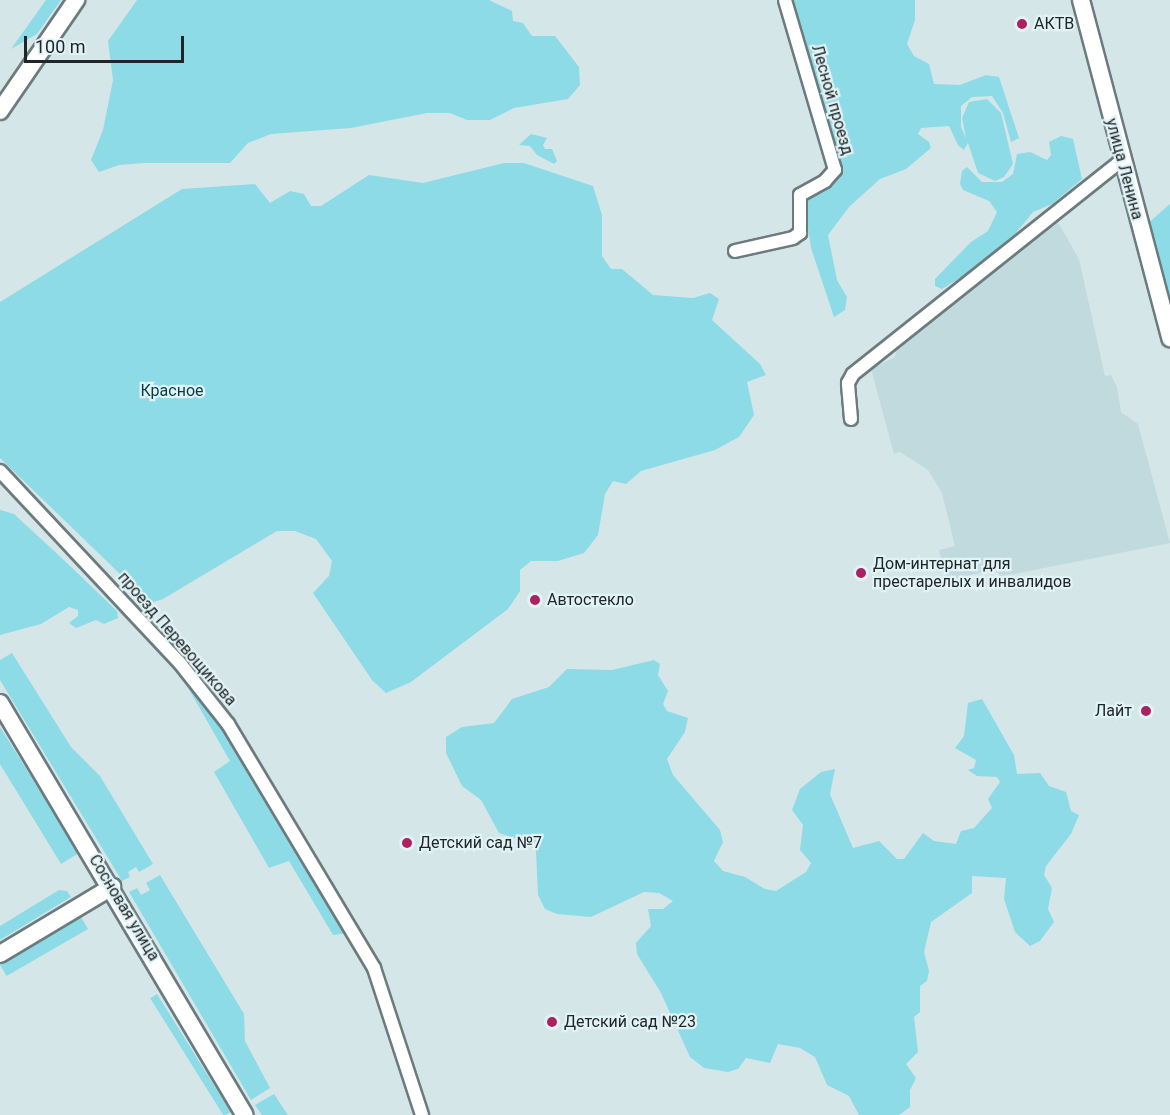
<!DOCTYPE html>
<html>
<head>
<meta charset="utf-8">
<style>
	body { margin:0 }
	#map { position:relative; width:1170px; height:1115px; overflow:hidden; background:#d5e6e9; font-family:Roboto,sans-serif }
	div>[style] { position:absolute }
	.built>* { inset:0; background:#c0dade }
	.green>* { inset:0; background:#8ddbe6; transform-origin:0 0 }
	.roads { filter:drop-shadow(2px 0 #6c7b7d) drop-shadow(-2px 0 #6c7b7d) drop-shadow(0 2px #6c7b7d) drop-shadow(0 -2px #6c7b7d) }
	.street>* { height:12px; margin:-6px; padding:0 6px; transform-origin:6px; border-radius:6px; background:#fff }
	.secondary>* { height:16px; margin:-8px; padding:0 8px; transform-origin:8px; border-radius:8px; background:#fff }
	.dots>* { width:16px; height:16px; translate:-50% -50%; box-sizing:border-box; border:3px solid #e2f3f6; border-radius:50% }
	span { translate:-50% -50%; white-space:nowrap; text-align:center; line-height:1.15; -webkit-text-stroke:4.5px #e2f3f6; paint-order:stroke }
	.poi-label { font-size:16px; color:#202627 }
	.left { translate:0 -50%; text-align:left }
	.right { translate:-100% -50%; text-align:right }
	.street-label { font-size:16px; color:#202627 }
	.park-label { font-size:16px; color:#003f47 }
	.scale { position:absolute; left:24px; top:36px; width:160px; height:27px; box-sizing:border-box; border:3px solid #202627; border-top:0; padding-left:8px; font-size:18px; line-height:21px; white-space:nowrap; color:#202627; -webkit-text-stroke:4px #e2f3f6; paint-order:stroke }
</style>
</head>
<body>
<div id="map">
	<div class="built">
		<div style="clip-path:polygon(1056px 219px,1079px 259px,1105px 376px,1111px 375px,1117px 387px,1121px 412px,1138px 424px,1170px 543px,1019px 573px,1001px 576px,994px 570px,947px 580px,939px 550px,955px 546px,942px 493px,928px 470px,900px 452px,894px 454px,871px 369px,895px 357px,897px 348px)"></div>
	</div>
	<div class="green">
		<div style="clip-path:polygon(46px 0,61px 0,37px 34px,11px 49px)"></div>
		<div style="clip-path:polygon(137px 0,489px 0,512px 11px,513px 21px,523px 23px,532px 36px,555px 36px,579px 67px,580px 85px,568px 99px,514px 108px,490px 120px,467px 120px,450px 113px,427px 113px,351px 128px,271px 134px,248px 143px,230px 163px,144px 163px,119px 165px,99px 172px,91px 160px,103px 130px,113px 80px,108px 41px)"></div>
		<div style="clip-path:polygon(792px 0,915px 0,915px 20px,907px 44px,914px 56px,929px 64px,934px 84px,960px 85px,986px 75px,999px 77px,1019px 138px,1011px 142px,1003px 113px,992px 96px,972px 97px,961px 106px,961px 127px,966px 138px,962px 118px,969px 102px,987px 99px,1001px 113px,1013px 164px,1004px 177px,995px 181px,978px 173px,968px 143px,964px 150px,958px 145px,949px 126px,921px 128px,918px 134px,929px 142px,931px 148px,906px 169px,880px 179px,849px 207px,828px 235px,837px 280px,847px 297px,845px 310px,834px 317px,811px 248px,805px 206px,806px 199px,839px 165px)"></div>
		<div style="clip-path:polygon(531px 134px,547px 138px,543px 145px,545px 149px,552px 149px,557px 161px,554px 164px,537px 155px,530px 146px,519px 145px)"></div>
		<div style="clip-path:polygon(1061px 136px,1073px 139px,1082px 179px,1052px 204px,1033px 212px,1015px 234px,966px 274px,942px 289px,935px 286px,935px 279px,971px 242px,988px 231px,997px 212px,989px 201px,963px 190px,960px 184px,962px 171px,967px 167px,982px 182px,1002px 182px,1013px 174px,1017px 154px,1030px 152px,1047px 160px,1051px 155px,1049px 142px)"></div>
		<div style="clip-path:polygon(504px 163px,524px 163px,593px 186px,602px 215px,602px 256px,611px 269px,622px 269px,653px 295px,693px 298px,710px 293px,719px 299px,712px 320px,760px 364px,766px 375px,747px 382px,754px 415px,739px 437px,715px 450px,641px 471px,626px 484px,613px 481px,605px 494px,598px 535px,584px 553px,558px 561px,531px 561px,520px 570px,520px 591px,508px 609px,411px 682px,386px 693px,372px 680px,313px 593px,329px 576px,332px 561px,316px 539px,295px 531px,277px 531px,163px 599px,150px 603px,0 458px,0 302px,182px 189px,255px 184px,270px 203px,290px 191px,304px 194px,311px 206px,321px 206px,369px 175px,423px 183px)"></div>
		<div style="clip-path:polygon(1170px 204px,1170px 338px,1140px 230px)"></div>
		<div style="clip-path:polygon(0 510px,14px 514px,67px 563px,117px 611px,118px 618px,104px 624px,96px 620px,76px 628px,69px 623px,78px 616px,78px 610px,69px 607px,41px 624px,0 635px)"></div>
		<div style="clip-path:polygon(12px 653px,71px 747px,100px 776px,153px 864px,139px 872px,136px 867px,128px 872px,130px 877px,122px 881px,0 680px,0 660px)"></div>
		<div style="clip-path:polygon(654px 660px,660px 664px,658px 675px,668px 691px,663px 704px,667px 711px,688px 718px,685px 732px,667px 759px,673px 775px,720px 830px,723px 842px,714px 861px,723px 871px,745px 877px,765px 889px,776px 891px,806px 872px,811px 863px,800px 850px,803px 825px,792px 810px,800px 789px,821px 772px,835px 769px,830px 794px,853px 848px,879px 841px,897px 859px,904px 859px,923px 833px,934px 841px,956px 844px,961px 831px,974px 828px,992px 808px,988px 799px,1000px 782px,997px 777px,977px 776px,968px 770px,974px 768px,976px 760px,955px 748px,964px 736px,968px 703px,982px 699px,1014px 755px,1017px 774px,1040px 773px,1049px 786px,1066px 792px,1071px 811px,1079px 815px,1071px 834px,1046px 866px,1044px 875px,1052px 888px,1048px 909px,1054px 922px,1040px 941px,1030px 946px,1015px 932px,1004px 899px,1006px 878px,972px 876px,972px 893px,931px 922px,924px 952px,929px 971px,927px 981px,920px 986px,920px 1012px,914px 1017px,918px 1052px,906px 1064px,916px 1078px,910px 1090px,910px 1107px,899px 1115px,859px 1115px,849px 1096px,827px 1085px,815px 1057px,800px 1048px,778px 1044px,770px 1063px,746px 1058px,738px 1069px,728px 1072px,704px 1068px,690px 1057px,661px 993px,637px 954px,636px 943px,651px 926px,648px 909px,663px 909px,673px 901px,659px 893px,644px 892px,591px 917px,557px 914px,545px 909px,538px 895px,536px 851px,524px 841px,499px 833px,481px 800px,462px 786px,446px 753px,446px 737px,462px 727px,494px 723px,512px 699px,549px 687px,567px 669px,612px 670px)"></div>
		<div style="clip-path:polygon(183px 679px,224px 730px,348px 933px,333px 935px,289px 861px,269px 868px,214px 772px,230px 761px)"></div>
		<div style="clip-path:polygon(0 727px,79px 853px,61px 864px,0 764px)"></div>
		<div style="clip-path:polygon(160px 875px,244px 1014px,245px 1041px,270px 1088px,251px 1100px,129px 892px,137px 888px,141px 895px,150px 890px,146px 883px)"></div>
		<div style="clip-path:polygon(59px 890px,67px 891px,71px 897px,0 940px,0 926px)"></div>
		<div style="left:81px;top:917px;width:14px;height:94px;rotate:60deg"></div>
		<div style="left:157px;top:994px;width:139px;height:8px;rotate:58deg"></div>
		<div style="clip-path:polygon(274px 1094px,288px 1115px,262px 1115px,255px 1105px)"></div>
	</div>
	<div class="roads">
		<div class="street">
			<div style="left:735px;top:251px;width:59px;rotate:-12.6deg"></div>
			<div style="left:793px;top:238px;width:9px;rotate:-36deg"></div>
			<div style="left:800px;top:233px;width:38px;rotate:-90deg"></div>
			<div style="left:800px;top:195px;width:29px;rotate:-29deg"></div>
			<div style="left:825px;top:181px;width:15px;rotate:-48deg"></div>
			<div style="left:835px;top:170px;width:177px;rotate:-106.4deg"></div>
			<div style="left:851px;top:419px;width:36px;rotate:-95deg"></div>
			<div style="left:848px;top:383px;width:10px;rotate:-61deg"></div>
			<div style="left:853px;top:374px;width:342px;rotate:-38.5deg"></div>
			<div style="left:0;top:471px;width:262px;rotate:46.9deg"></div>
			<div style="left:179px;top:662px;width:79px;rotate:51.7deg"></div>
			<div style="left:228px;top:724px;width:284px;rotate:59.1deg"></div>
			<div style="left:374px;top:968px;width:155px;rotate:71.9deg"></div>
		</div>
		<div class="secondary">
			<div style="left:1081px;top:0;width:350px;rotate:75.2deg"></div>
			<div style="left:0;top:111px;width:135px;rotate:-55.6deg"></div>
			<div style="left:0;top:703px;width:479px;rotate:59.3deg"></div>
			<div style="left:0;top:954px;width:131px;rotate:-30.9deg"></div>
		</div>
	</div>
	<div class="dots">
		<div style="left:1022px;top:24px;background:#ac2162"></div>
		<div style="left:861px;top:573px;background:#ac2162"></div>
		<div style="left:535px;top:600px;background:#ac2162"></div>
		<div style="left:1146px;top:711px;background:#ac2162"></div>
		<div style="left:407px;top:843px;background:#ac2162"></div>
		<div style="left:552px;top:1022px;background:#ac2162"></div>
	</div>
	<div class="poi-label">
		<span class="left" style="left:1034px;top:24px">АКТВ</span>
		<span class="left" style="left:873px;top:573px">Дом-интернат для<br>престарелых и инвалидов</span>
		<span class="left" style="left:547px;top:600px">Автостекло</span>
		<span class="right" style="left:1132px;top:711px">Лайт</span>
		<span class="left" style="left:419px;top:843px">Детский сад №7</span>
		<span class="left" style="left:564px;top:1022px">Детский сад №23</span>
	</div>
	<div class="street-label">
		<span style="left:832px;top:100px;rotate:74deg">Лесной проезд</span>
		<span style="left:1124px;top:169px;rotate:75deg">улица Ленина</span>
		<span style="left:177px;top:639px;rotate:49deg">проезд Перевощикова</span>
		<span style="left:124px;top:908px;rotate:59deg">Сосновая улица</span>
	</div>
	<div class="park-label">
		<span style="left:172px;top:391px">Красное</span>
	</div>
	<div class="scale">100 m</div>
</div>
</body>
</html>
